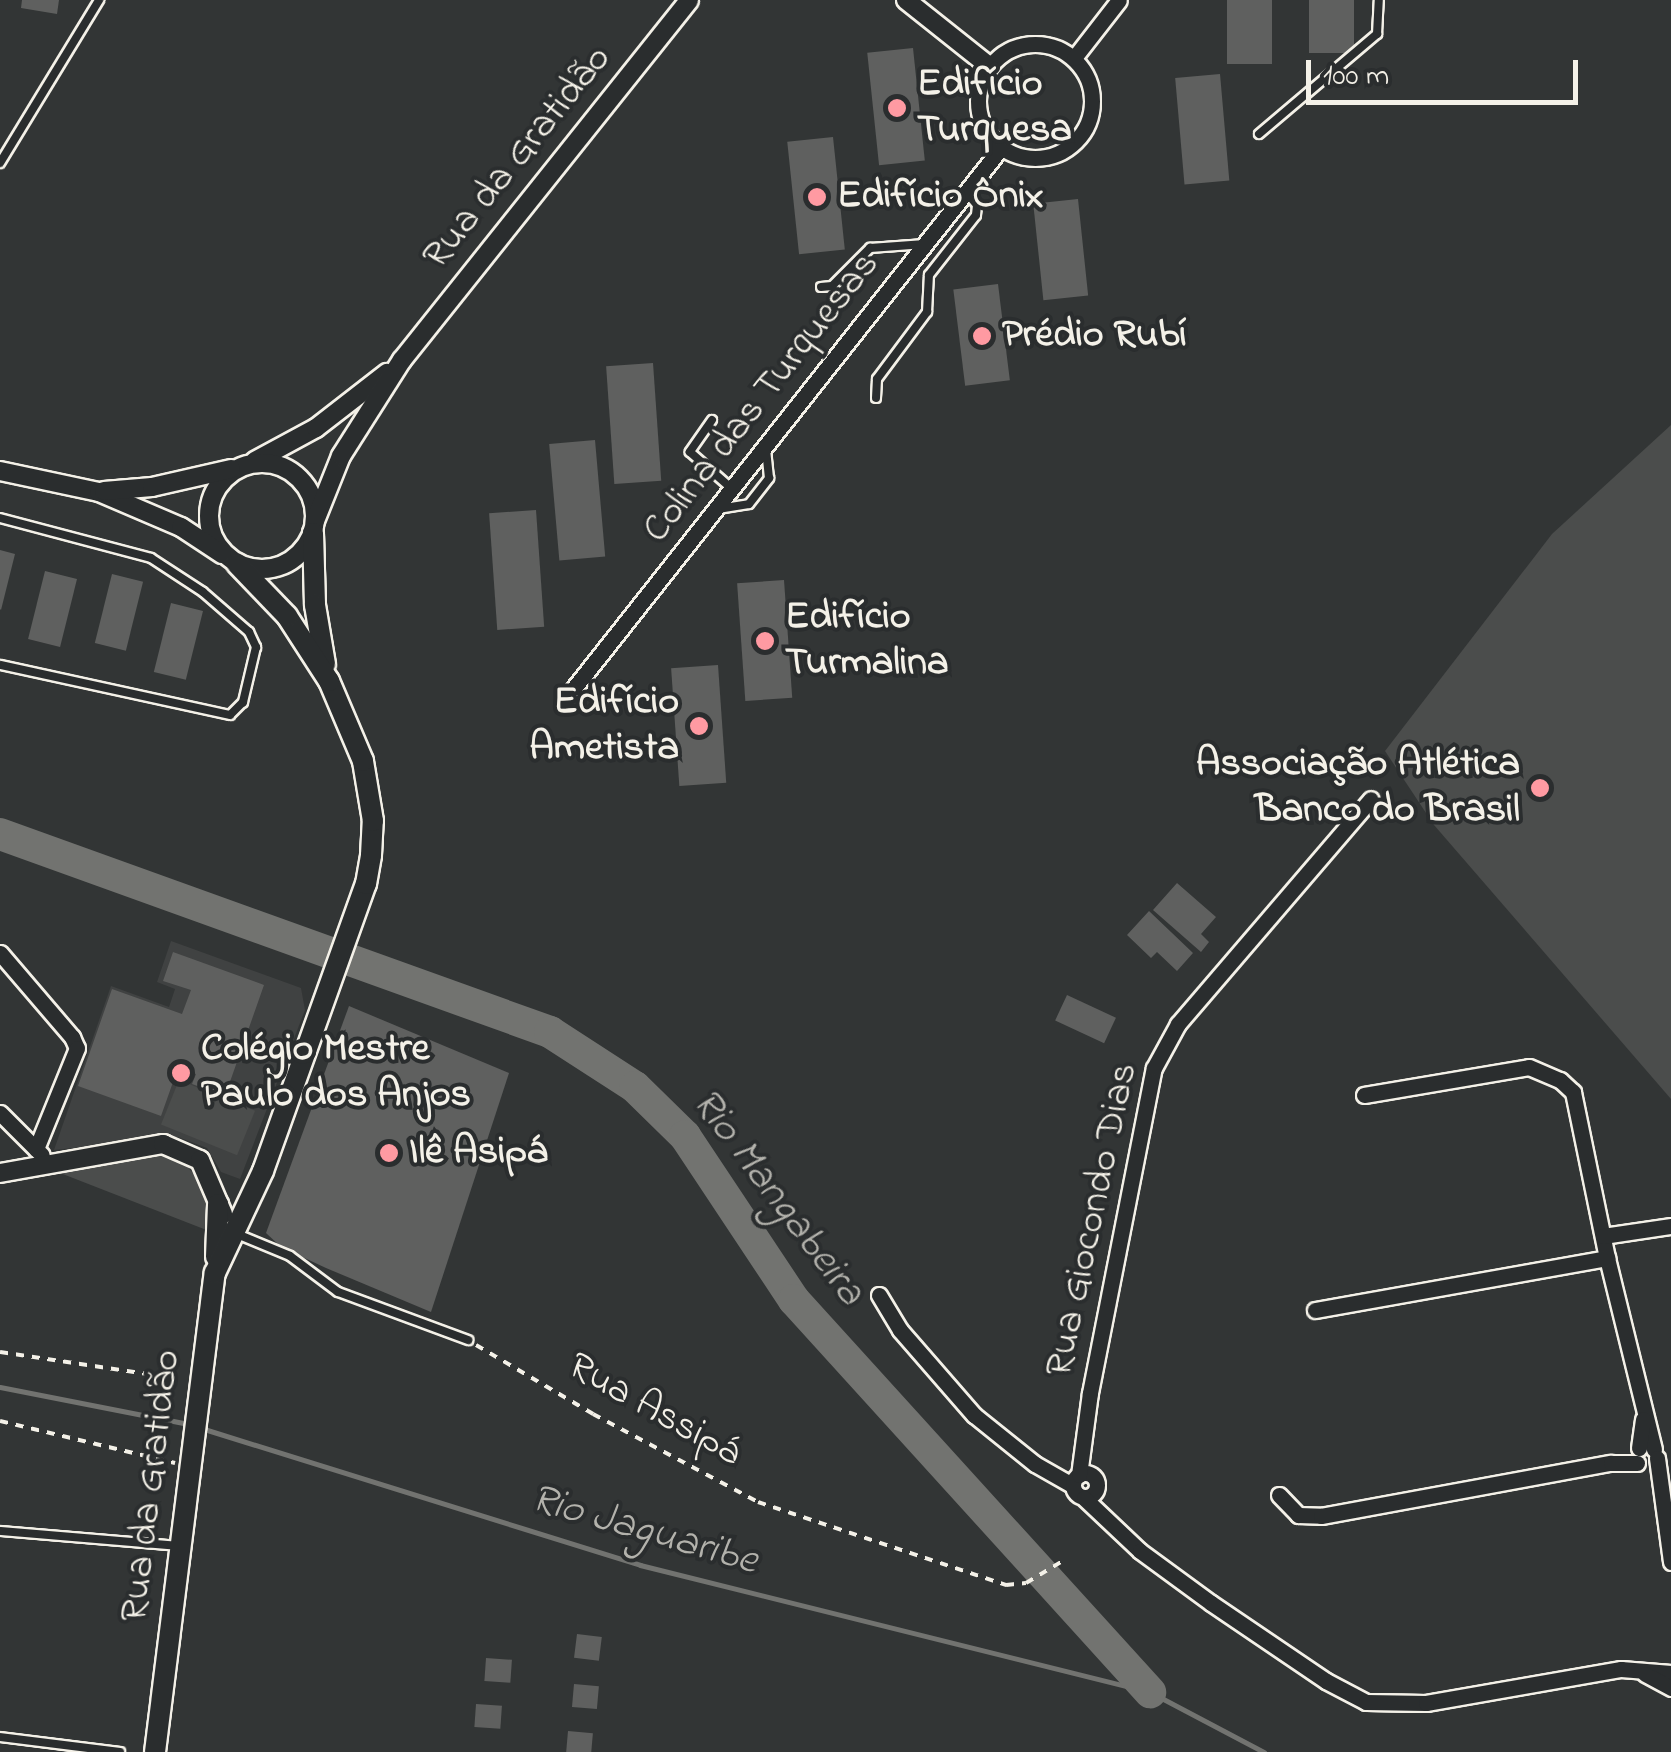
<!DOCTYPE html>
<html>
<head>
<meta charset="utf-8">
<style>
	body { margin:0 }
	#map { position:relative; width:1671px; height:1752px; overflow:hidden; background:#323535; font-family:"Indie Flower",sans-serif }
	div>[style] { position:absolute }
	.built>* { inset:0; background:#404242 }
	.green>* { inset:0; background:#4b4d4c; transform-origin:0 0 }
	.stream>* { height:5px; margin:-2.5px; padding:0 2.5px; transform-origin:2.5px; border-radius:2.5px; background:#727370 }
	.river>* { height:32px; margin:-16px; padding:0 16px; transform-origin:16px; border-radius:16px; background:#727370 }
	.building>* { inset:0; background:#5f605f; transform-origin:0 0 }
	.path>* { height:4px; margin-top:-2px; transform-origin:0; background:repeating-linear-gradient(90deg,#f4f1e8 0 8px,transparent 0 16px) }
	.roads { filter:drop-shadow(2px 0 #f4f1e8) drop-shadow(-2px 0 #f4f1e8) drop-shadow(0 2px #f4f1e8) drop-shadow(0 -2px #f4f1e8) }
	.service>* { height:8px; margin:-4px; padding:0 4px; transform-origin:4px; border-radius:4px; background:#2a2d2e }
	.minor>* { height:15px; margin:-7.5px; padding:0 7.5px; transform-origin:7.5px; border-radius:7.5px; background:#2a2d2e }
	.minor>.ring { margin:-7.5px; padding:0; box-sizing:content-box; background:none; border:15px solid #2a2d2e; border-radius:50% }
	.tertiary>* { height:18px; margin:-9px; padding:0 9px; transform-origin:9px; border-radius:9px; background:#2a2d2e }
	.tertiary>.ring { margin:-9px; padding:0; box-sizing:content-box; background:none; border:18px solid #2a2d2e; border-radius:50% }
	.secondary>* { height:20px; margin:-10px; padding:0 10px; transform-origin:10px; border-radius:10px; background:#2a2d2e }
	.dots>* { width:28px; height:28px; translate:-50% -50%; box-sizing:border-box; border:5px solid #2a2d2e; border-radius:50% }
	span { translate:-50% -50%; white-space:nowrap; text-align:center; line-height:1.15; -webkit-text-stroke:8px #2a2d2e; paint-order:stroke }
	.poi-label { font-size:40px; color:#f4f1e8; font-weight:700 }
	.left { translate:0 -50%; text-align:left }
	.right { translate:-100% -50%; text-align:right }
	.street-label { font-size:40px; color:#f4f1e8 }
	.water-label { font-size:42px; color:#b3b2ac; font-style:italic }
	.scale { position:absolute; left:1306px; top:60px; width:272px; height:45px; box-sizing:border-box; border:5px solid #f4f1e8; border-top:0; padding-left:12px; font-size:30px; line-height:35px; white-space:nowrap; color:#f4f1e8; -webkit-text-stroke:8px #2a2d2e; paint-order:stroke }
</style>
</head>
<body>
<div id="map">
	<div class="built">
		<div style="clip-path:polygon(171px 941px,301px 988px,305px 1010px,240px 1179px,221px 1172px,207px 1148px,178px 1137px,54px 1150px,111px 986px,169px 1007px,175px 989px,157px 982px)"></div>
	</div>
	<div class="green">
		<div style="clip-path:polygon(1671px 425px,1671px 1099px,1434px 825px,1385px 751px,1552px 534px)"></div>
		<div style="left:179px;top:1080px;width:82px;height:48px;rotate:22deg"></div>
		<div style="clip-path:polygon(163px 1152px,182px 1160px,207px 1190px,209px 1231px,55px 1171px)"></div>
	</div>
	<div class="stream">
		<div style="left:0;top:1387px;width:192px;rotate:11.1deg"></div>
		<div style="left:204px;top:1429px;width:457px;rotate:17.3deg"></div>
		<div style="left:640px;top:1565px;width:526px;rotate:13.98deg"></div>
		<div style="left:1150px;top:1692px;width:129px;rotate:27.8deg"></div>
	</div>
	<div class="river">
		<div style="left:0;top:834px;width:585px;rotate:19.8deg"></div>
		<div style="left:550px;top:1032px;width:101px;rotate:32.9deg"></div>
		<div style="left:635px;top:1087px;width:70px;rotate:44.4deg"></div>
		<div style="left:685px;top:1136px;width:197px;rotate:56.4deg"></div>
		<div style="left:794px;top:1300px;width:530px;rotate:47.76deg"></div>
	</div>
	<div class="building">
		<div style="clip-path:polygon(22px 0,59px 0,57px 14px,21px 8px)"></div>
		<div style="left:1227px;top:0;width:45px;height:64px"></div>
		<div style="left:1309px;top:0;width:45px;height:53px"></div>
		<div style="left:913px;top:48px;width:113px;height:46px;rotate:84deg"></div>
		<div style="left:1220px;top:74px;width:107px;height:45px;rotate:85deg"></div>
		<div style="left:833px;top:137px;width:113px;height:46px;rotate:84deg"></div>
		<div style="left:1078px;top:199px;width:97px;height:45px;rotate:84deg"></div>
		<div style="left:998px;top:284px;width:97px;height:45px;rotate:83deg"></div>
		<div style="left:653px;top:363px;width:118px;height:47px;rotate:86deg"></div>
		<div style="left:595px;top:440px;width:117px;height:46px;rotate:85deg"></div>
		<div style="left:536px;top:510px;width:117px;height:47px;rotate:86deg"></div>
		<div style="clip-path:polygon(0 550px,15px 554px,1px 610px,0 609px)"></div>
		<div style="left:45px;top:571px;width:33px;height:70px;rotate:14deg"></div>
		<div style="left:112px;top:574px;width:32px;height:71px;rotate:14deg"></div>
		<div style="left:784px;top:580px;width:118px;height:47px;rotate:86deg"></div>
		<div style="left:171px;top:603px;width:33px;height:71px;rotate:14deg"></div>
		<div style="left:718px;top:665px;width:118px;height:47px;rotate:86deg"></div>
		<div style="clip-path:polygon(1177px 883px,1216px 917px,1201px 934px,1209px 942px,1201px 952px,1153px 910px)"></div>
		<div style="clip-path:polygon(1149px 911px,1193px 953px,1177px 971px,1157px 952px,1151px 958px,1127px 935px)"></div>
		<div style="clip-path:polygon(173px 952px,264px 985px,225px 1096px,192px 1084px,196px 1074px,178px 1068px,161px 1116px,78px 1086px,112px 989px,182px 1014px,191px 990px,163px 981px)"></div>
		<div style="left:1067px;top:995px;width:54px;height:28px;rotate:25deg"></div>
		<div style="clip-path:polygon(349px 1006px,509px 1073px,431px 1312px,326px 1268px,281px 1247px,266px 1233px)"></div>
		<div style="left:577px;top:1634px;width:25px;height:24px;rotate:7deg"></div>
		<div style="left:486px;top:1658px;width:26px;height:23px;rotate:4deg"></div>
		<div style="left:574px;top:1684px;width:25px;height:23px;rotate:5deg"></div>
		<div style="left:476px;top:1704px;width:26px;height:23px;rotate:4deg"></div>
		<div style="left:568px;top:1731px;width:25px;height:21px;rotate:5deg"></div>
	</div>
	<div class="path">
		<div style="left:476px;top:1345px;width:136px;rotate:30.5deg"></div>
		<div style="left:593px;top:1414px;width:187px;rotate:28.1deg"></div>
		<div style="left:758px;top:1502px;width:262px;rotate:18.5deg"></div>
		<div style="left:1006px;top:1585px;width:20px;rotate:-6deg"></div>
		<div style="left:1026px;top:1583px;width:41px;rotate:-31deg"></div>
		<div style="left:0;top:1352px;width:176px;rotate:8.5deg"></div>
		<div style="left:0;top:1421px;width:180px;rotate:13.5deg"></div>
	</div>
	<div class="roads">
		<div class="service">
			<div style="left:1259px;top:134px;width:155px;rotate:-40.3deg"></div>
			<div style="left:1377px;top:34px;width:34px;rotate:-87deg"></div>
			<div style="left:0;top:163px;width:191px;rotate:-58.7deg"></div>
			<div style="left:821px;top:287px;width:11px;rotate:-5deg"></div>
			<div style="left:832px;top:286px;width:54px;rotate:-45deg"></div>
			<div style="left:870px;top:248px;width:55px;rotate:-4.2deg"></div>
			<div style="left:876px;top:398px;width:19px;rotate:-87deg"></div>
			<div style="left:877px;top:379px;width:84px;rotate:-53.3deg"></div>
			<div style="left:927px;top:312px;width:37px;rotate:-87deg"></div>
			<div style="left:929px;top:275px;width:76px;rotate:-51.9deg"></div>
			<div style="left:976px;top:215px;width:10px;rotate:-84deg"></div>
			<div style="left:977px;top:205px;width:17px;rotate:-130deg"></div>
			<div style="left:712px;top:420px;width:39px;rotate:125deg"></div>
			<div style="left:690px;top:452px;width:55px;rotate:41.3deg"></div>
			<div style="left:718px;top:509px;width:31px;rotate:-9deg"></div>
			<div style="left:749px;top:504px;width:33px;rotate:-52deg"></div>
			<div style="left:769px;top:478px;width:30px;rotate:-96deg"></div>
			<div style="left:0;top:518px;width:156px;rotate:14.8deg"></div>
			<div style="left:151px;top:558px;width:62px;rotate:33.2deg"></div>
			<div style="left:203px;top:592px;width:61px;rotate:41deg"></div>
			<div style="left:249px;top:632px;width:17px;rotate:65deg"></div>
			<div style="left:256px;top:647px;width:57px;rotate:103.3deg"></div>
			<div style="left:243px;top:702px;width:18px;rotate:135deg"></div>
			<div style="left:230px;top:715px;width:235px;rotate:-167.7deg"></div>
			<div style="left:237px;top:1234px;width:57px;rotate:22.5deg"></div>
			<div style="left:290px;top:1256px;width:60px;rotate:36.9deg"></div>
			<div style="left:338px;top:1292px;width:139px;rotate:20.3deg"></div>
			<div style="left:0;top:1531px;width:179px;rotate:4.8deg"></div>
			<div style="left:0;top:1737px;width:121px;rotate:7.1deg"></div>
		</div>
		<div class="minor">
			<div class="ring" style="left:978px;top:44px;width:99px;height:99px"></div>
			<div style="left:1074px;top:58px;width:73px;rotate:-52.2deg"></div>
			<div style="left:574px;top:688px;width:688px;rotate:-51.67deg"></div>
			<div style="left:0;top:953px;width:111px;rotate:49.4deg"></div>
			<div style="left:72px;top:1037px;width:12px;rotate:66deg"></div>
			<div style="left:77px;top:1048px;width:109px;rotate:112.1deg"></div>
			<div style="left:1364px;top:1095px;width:167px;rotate:-9.6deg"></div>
			<div style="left:1529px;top:1067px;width:34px;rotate:23deg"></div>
			<div style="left:1560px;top:1080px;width:18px;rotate:43deg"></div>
			<div style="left:1573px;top:1092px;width:169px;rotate:78.4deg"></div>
			<div style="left:1607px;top:1258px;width:197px;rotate:76.2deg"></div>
			<div style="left:0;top:1113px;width:59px;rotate:45deg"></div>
			<div style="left:1603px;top:1236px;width:69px;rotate:-8.4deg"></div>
			<div style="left:879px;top:1295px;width:41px;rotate:59deg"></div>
			<div style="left:900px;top:1330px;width:113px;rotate:49deg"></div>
			<div style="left:974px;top:1415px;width:78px;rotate:38.8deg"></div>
			<div style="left:1035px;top:1464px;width:43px;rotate:29.6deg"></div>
			<div style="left:1315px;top:1310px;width:297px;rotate:-10.1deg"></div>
			<div style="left:1639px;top:1448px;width:29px;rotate:-82deg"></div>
			<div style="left:1657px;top:1458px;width:105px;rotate:82.3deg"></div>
			<div class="ring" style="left:1073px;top:1473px;width:9px;height:9px"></div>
			<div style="left:1079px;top:1475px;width:83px;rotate:-82.4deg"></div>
			<div style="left:1090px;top:1393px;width:331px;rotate:-78.9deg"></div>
			<div style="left:1154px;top:1068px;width:50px;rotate:-61.4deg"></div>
			<div style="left:1178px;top:1024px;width:296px;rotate:-49.4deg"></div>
			<div style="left:1279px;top:1495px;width:28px;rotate:46deg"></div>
			<div style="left:1298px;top:1515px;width:23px;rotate:2deg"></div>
			<div style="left:1321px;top:1516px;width:295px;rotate:-10.4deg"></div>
			<div style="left:1611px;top:1463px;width:26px"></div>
			<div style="left:1084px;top:1498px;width:77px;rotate:43.4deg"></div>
			<div style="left:1140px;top:1551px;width:88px;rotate:36.2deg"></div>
			<div style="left:1211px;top:1603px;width:139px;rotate:34.1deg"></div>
			<div style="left:1326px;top:1681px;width:45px;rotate:27.7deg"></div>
			<div style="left:1366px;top:1702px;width:60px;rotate:1deg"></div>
			<div style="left:1426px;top:1703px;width:198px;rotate:-9.9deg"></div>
			<div style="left:1621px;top:1669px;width:50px;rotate:4.6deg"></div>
			<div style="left:1645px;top:1674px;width:30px;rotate:28deg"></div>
		</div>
		<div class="tertiary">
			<div style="left:906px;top:0;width:106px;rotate:38.5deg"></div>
			<div style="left:255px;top:461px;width:69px;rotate:-28.4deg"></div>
			<div style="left:316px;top:428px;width:90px;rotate:-37.8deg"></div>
			<div class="ring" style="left:209px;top:463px;width:88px;height:88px"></div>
			<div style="left:0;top:471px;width:101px;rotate:12deg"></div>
			<div style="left:99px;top:492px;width:89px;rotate:23.1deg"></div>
			<div style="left:181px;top:527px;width:49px;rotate:33.4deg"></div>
			<div style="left:104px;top:491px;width:48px;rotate:-4.8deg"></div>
			<div style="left:152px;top:487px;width:81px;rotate:-12.8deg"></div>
			<div style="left:315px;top:521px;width:70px;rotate:-68.2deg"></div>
			<div style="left:341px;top:456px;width:114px;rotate:-57.6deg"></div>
			<div style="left:402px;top:360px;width:460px;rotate:-51.4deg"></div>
			<div style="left:0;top:1173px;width:166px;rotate:-10.1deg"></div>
			<div style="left:163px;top:1144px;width:40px;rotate:23.4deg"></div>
			<div style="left:200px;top:1160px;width:59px;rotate:66.9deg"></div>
		</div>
		<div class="secondary">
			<div style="left:313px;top:533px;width:72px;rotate:88.4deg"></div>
			<div style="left:315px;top:605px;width:60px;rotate:80.4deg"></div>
			<div style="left:216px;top:1257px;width:53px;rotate:-87.8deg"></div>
			<div style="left:155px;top:1752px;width:483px;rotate:-82.9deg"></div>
			<div style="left:215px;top:1273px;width:113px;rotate:-64.8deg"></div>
			<div style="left:263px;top:1171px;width:305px;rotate:-70.3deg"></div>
			<div style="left:366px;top:884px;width:29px;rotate:-80deg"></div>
			<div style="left:371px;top:855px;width:34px;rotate:-87deg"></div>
			<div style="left:373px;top:821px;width:61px;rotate:-99.5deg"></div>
			<div style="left:363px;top:761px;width:87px;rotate:-113deg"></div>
			<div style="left:329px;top:681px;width:77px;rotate:-122.9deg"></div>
			<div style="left:287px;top:616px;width:72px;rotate:-133.9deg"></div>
		</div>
	</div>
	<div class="dots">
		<div style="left:897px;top:108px;background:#ff9aa2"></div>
		<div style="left:817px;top:197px;background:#ff9aa2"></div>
		<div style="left:982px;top:336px;background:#ff9aa2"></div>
		<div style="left:765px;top:641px;background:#ff9aa2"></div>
		<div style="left:699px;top:726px;background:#ff9aa2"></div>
		<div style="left:1540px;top:788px;background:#ff9aa2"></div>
		<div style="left:181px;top:1073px;background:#ff9aa2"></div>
		<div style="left:389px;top:1153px;background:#ff9aa2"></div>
	</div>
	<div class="poi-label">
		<span class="left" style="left:917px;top:108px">Edifício<br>Turquesa</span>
		<span class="left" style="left:837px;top:197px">Edifício Ônix</span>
		<span class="left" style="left:1002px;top:336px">Prédio Rubí</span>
		<span class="left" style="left:785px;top:641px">Edifício<br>Turmalina</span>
		<span class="right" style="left:679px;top:726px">Edifício<br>Ametista</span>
		<span class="right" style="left:1520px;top:788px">Associação Atlética<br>Banco do Brasil</span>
		<span class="left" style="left:201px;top:1073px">Colégio Mestre<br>Paulo dos Anjos</span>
		<span class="left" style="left:409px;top:1153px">Ilê Asipá</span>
	</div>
	<div class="street-label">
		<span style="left:518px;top:158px;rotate:-51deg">Rua da Gratidão</span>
		<span style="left:762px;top:398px;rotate:-52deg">Colina das Turquesas</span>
		<span style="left:1093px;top:1220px;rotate:-78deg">Rua Giocondo Dias</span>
		<span style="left:654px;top:1411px;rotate:29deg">Rua Assipá</span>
		<span style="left:152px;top:1486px;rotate:-83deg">Rua da Gratidão</span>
	</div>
	<div class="water-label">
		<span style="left:777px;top:1198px;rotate:53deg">Rio Mangabeira</span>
		<span style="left:644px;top:1531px;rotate:16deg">Rio Jaguaribe</span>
	</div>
	<div class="scale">100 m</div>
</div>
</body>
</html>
